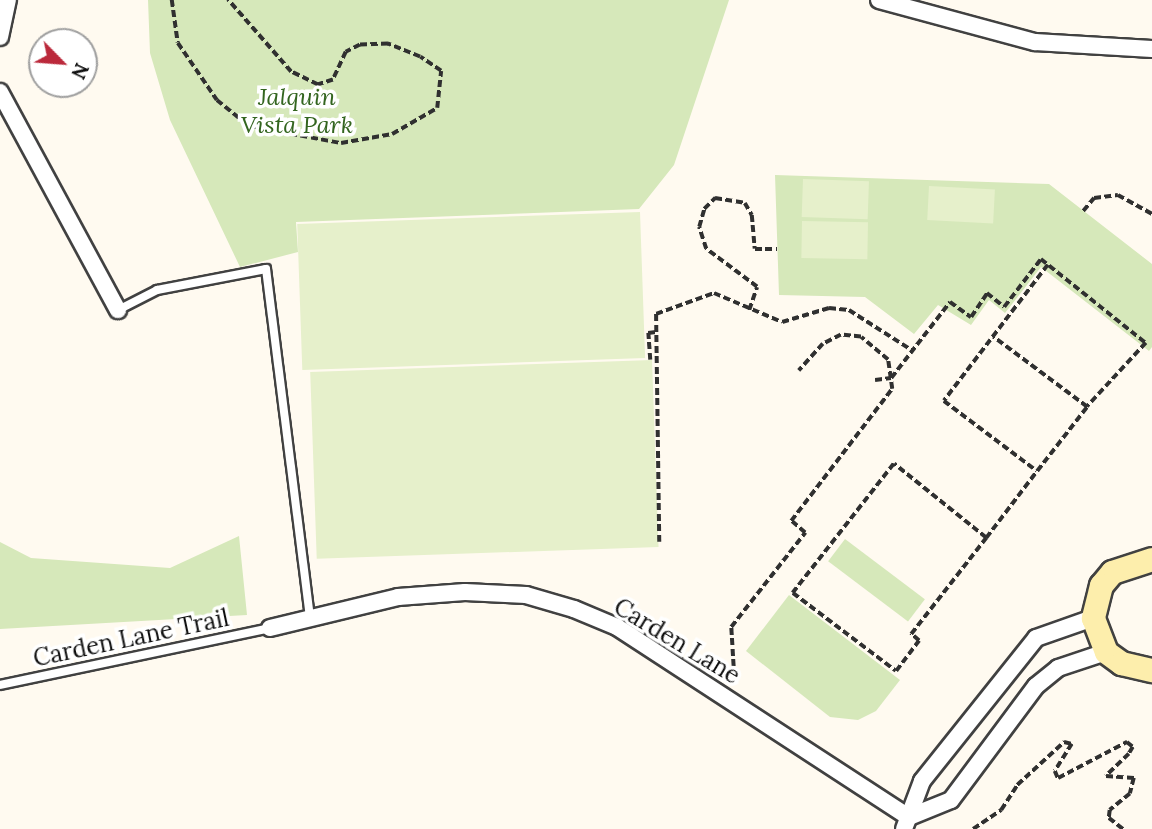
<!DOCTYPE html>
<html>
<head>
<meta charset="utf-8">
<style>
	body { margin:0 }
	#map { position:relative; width:1152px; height:829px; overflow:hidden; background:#fffaf0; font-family:Lora,serif }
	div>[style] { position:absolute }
	.green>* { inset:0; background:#d6e8ba; transform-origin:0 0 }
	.pitch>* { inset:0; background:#e6f0cb; transform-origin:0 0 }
	.path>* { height:3.5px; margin-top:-1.75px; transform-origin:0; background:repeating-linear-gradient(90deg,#303030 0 7px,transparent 0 10.5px) }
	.roads { filter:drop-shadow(2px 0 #414141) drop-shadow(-2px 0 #414141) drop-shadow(0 2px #414141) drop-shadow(0 -2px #414141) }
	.service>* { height:8px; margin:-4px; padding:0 4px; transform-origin:4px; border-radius:4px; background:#fff }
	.minor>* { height:16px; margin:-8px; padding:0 8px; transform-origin:8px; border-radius:8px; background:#fff }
	.secondary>* { height:23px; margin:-11.5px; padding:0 11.5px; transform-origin:11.5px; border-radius:11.5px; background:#fdeeac }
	span { translate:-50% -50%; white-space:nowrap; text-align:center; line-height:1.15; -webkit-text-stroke:7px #fff; paint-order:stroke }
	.park-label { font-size:24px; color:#33651f; font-style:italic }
	.street-label { font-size:24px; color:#0e0e0e }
	.north { position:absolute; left:28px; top:28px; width:70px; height:70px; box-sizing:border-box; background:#fff; border:2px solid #9f9f9f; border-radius:50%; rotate:115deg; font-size:19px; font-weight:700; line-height:28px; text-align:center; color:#0e0e0e }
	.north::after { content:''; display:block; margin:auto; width:24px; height:32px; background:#bb293b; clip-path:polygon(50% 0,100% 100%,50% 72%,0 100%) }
</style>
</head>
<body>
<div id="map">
	<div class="green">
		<div style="clip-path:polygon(148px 0,729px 0,674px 165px,639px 209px,296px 222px,298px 252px,240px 267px,170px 120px,150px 53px)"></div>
		<div style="clip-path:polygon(775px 175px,1049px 184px,1152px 264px,1152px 347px,1149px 351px,1041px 267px,1005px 313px,989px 300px,971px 325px,938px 305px,914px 334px,865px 297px,779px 295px)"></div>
		<div style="clip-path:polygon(239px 536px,247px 615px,0 629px,0 542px,31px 558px,170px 568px)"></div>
		<div style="left:845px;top:539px;width:100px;height:28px;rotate:37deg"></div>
		<div style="clip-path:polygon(789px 595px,900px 680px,876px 711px,858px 720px,830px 717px,746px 651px)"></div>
	</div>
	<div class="pitch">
		<div style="left:803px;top:179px;width:66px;height:38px;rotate:2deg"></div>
		<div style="left:929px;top:186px;width:66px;height:34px;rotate:3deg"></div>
		<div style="left:640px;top:212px;width:146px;height:343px;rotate:88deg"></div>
		<div style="left:802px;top:221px;width:66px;height:37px;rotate:1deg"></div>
		<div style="left:652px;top:360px;width:187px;height:342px;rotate:88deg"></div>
	</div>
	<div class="path">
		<div style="left:172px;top:0;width:43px;rotate:82.1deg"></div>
		<div style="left:178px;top:43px;width:69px;rotate:55.6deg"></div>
		<div style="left:217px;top:100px;width:41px;rotate:39.1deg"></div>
		<div style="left:249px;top:126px;width:94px;rotate:10.5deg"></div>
		<div style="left:341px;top:143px;width:52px;rotate:-10deg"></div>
		<div style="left:392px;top:134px;width:52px;rotate:-30deg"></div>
		<div style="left:437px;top:108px;width:37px;rotate:-84deg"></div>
		<div style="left:441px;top:71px;width:25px;rotate:-146deg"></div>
		<div style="left:420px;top:57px;width:35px;rotate:-158deg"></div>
		<div style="left:388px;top:44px;width:28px;rotate:178deg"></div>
		<div style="left:360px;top:45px;width:16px;rotate:153deg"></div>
		<div style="left:346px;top:52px;width:31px;rotate:115deg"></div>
		<div style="left:333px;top:80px;width:16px;rotate:162deg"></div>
		<div style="left:318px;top:85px;width:30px;rotate:-154deg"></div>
		<div style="left:291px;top:72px;width:96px;rotate:-131.2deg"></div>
		<div style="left:1083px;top:211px;width:17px;rotate:-50deg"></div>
		<div style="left:1094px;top:198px;width:24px;rotate:-7deg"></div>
		<div style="left:1118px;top:195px;width:39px;rotate:29deg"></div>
		<div style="left:1048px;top:265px;width:171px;rotate:127.4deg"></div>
		<div style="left:944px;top:401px;width:116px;rotate:37deg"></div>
		<div style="left:1037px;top:471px;width:81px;rotate:-52deg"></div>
		<div style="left:749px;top:310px;width:24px;rotate:-71deg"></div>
		<div style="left:757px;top:287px;width:64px;rotate:-143.3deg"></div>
		<div style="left:706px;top:249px;width:23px;rotate:-108deg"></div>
		<div style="left:699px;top:227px;width:19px;rotate:-74deg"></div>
		<div style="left:704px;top:209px;width:16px;rotate:-45deg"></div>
		<div style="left:715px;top:198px;width:30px;rotate:9deg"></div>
		<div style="left:745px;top:203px;width:14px;rotate:60deg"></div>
		<div style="left:752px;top:215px;width:34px;rotate:85deg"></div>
		<div style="left:755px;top:249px;width:22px"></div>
		<div style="left:650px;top:360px;width:27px;rotate:-94deg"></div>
		<div style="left:648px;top:333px;width:8px;rotate:-7deg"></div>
		<div style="left:875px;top:380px;width:16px;rotate:-7deg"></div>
		<div style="left:891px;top:378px;width:96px;rotate:-52.2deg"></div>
		<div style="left:950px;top:302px;width:26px;rotate:36deg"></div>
		<div style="left:971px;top:317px;width:29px;rotate:-56deg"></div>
		<div style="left:987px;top:293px;width:22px;rotate:39deg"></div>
		<div style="left:1004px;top:307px;width:61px;rotate:-52.4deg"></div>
		<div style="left:1041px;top:259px;width:134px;rotate:38.7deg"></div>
		<div style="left:1146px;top:343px;width:87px;rotate:132.7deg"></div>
		<div style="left:1087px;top:407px;width:117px;rotate:-143.3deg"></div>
		<div style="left:986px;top:538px;width:118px;rotate:-141.2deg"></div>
		<div style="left:894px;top:464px;width:164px;rotate:128.1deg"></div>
		<div style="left:793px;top:593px;width:129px;rotate:37.1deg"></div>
		<div style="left:896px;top:671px;width:38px;rotate:-53deg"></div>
		<div style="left:919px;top:641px;width:11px;rotate:-139deg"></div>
		<div style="left:911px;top:634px;width:122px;rotate:-52deg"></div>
		<div style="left:986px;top:538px;width:84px;rotate:-52.7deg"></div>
		<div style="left:659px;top:542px;width:228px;rotate:-90.8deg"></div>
		<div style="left:656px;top:314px;width:62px;rotate:-19.9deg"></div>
		<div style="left:714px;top:293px;width:74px;rotate:23.1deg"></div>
		<div style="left:782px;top:322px;width:49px;rotate:-16.6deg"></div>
		<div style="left:829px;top:308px;width:20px;rotate:6deg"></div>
		<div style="left:849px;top:310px;width:76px;rotate:32.6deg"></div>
		<div style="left:734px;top:677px;width:50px;rotate:-93.4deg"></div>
		<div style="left:731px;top:627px;width:120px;rotate:-51.8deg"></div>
		<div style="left:805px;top:533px;width:18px;rotate:-139deg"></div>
		<div style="left:791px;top:521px;width:166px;rotate:-52.6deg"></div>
		<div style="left:892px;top:389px;width:29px;rotate:-98deg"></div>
		<div style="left:888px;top:360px;width:35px;rotate:-140deg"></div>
		<div style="left:861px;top:337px;width:20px;rotate:-174deg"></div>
		<div style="left:841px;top:335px;width:20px;rotate:153deg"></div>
		<div style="left:823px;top:344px;width:36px;rotate:132deg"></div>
		<div style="left:973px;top:829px;width:34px;rotate:-34deg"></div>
		<div style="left:1001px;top:810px;width:30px;rotate:-57deg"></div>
		<div style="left:1017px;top:785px;width:64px;rotate:-42.5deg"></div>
		<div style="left:1064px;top:742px;width:8px;rotate:14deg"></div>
		<div style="left:1072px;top:744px;width:32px;rotate:122deg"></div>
		<div style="left:1055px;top:771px;width:8px;rotate:67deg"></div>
		<div style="left:1058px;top:778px;width:78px;rotate:-27.6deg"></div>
		<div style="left:1127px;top:742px;width:8px;rotate:40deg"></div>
		<div style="left:1133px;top:747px;width:8px;rotate:120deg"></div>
		<div style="left:1129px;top:754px;width:32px;rotate:136deg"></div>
		<div style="left:1106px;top:776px;width:28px;rotate:4deg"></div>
		<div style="left:1134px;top:778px;width:16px;rotate:104deg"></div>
		<div style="left:1130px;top:794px;width:26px;rotate:141deg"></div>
		<div style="left:1110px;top:810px;width:8px;rotate:97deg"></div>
		<div style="left:1109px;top:818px;width:18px;rotate:38deg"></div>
	</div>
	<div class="roads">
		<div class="service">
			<div style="left:118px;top:310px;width:44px;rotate:-27.1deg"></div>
			<div style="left:157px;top:290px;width:111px;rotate:-10.9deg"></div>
			<div style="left:266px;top:269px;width:351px;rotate:82.8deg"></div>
			<div style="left:0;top:685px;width:276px;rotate:-11.9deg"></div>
		</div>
		<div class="minor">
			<div style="left:879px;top:0;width:162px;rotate:15.1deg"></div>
			<div style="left:1035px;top:42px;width:117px;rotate:3.4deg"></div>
			<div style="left:0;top:37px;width:38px;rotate:-78deg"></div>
			<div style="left:0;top:92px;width:248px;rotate:61.6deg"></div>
			<div style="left:270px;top:628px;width:132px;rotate:-13.6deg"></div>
			<div style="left:398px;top:597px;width:67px;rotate:-4.3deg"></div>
			<div style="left:465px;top:592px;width:61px;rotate:2.8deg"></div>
			<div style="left:526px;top:595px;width:50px;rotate:16.3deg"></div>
			<div style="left:574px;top:609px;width:47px;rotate:22.7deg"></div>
			<div style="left:617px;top:627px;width:348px;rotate:33.1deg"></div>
			<div style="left:909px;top:817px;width:45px;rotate:-22deg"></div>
			<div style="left:951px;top:800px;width:142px;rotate:-53.3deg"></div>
			<div style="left:1036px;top:686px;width:28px;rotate:-39deg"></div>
			<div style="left:1058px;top:668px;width:51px;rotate:-18.4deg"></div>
			<div style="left:904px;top:829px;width:51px;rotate:-69.4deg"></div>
			<div style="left:922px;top:781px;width:183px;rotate:-51.4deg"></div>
			<div style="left:1036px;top:638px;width:60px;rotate:-19.3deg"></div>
		</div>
		<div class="secondary">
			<div style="left:1152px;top:559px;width:42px;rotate:162deg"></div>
			<div style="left:1112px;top:572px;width:17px;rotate:130deg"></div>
			<div style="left:1101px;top:585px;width:34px;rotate:104deg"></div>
			<div style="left:1093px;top:618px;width:36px;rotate:69deg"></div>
			<div style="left:1106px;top:652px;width:19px;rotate:36deg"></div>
			<div style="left:1121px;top:663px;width:32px;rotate:13deg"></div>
		</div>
	</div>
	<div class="park-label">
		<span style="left:297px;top:111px">Jalquin<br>Vista Park</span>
	</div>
	<div class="street-label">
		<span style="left:131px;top:638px;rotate:-12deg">Carden Lane Trail</span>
		<span style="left:677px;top:641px;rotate:31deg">Carden Lane</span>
	</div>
	<div class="north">N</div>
</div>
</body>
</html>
